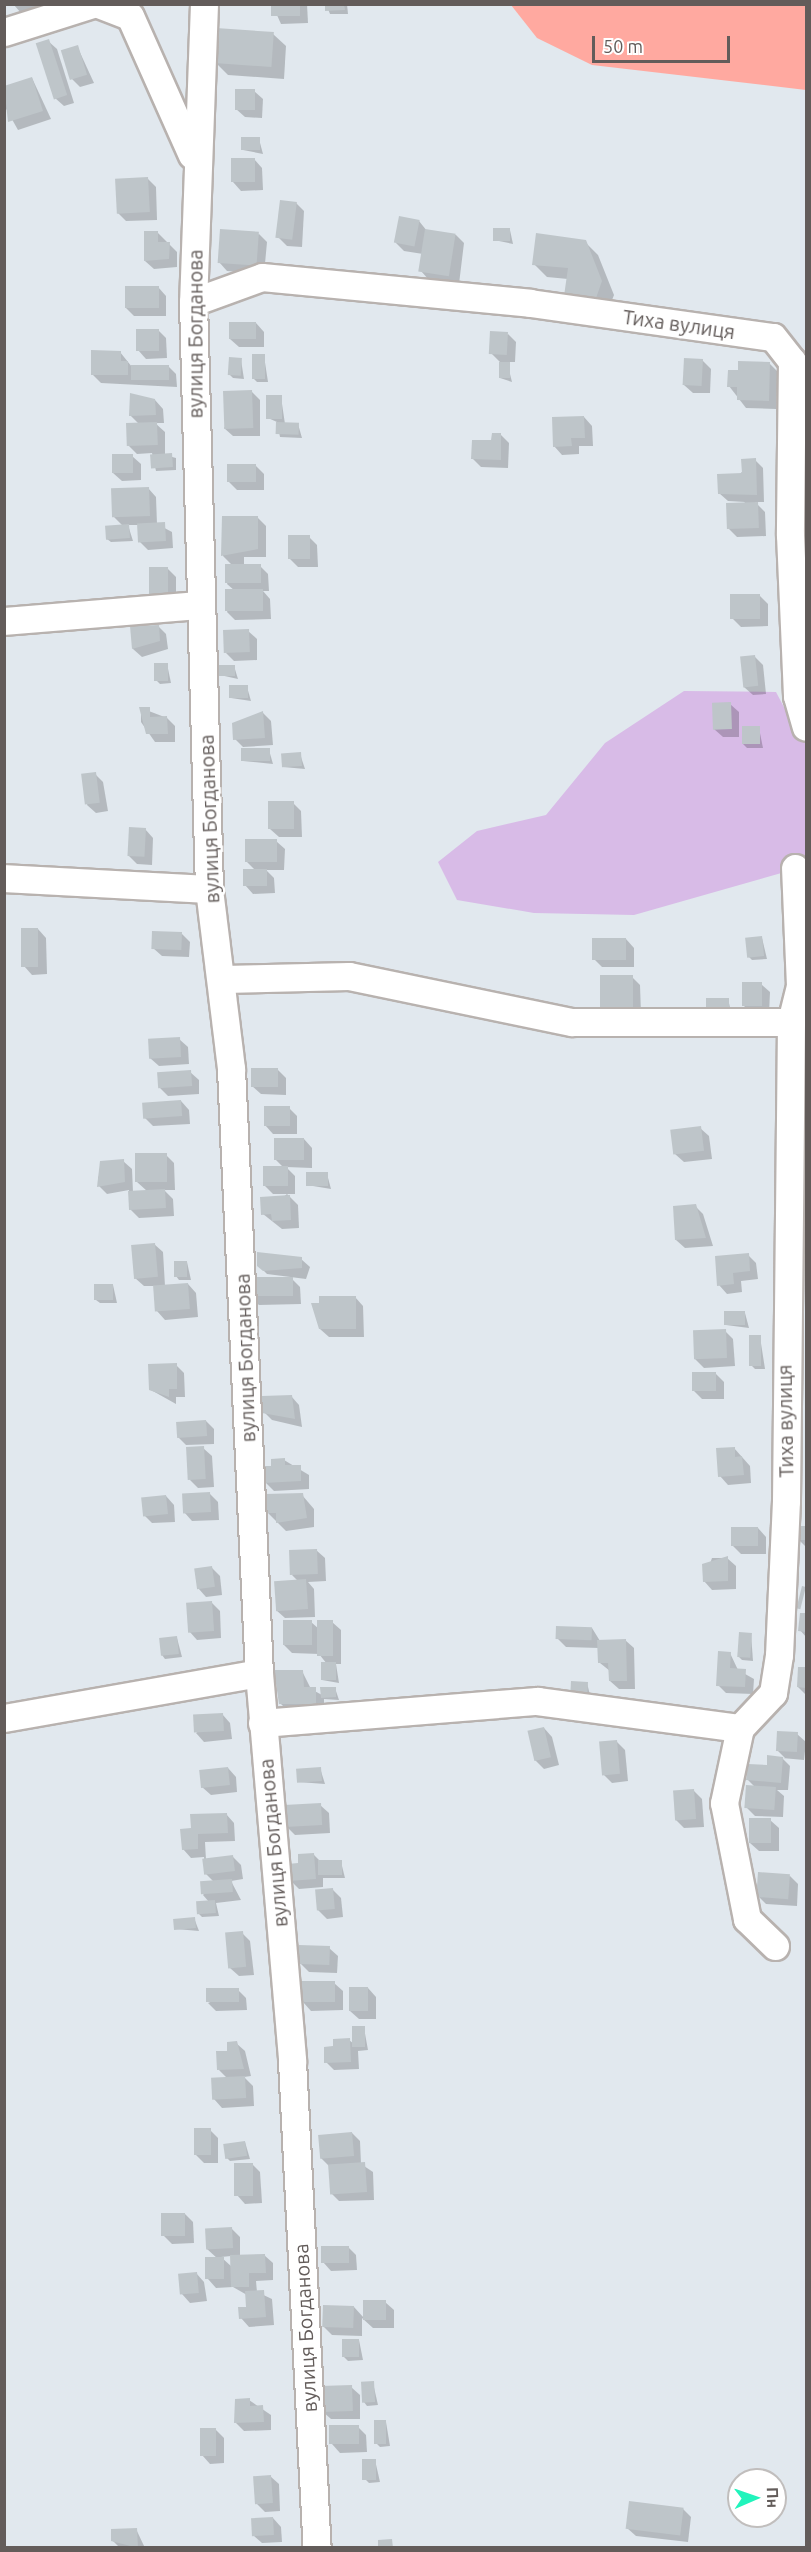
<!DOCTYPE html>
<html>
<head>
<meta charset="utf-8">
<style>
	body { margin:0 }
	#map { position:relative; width:811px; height:2552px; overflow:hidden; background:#e1e8ee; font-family:Ubuntu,sans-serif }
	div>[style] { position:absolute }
	.green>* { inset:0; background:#d8bbe7 }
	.water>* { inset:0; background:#ffa9a0 }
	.shadow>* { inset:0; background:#0003 }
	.building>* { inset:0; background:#bec5c9; transform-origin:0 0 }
	.roads { filter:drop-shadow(2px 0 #b8b2af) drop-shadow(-2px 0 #b8b2af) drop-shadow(0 2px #b8b2af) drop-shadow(0 -2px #b8b2af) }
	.minor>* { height:27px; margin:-13.5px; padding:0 13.5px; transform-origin:13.5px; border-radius:13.5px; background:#fff }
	span { translate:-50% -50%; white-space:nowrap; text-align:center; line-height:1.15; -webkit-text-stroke:5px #fff; paint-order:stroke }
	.street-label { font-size:20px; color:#635c5a }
	.frame { position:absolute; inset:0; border:6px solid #635c5a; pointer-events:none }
	.north { position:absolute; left:727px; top:2468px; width:60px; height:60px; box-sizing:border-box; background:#fff; border:2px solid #c1bebd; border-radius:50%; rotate:88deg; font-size:16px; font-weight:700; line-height:24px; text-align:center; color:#635c5a }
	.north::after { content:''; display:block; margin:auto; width:21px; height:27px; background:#21f4bc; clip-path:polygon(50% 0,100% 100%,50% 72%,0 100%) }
	.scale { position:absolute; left:592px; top:36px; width:138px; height:27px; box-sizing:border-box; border:3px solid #635c5a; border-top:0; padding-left:8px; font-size:18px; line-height:21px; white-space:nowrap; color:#635c5a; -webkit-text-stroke:4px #fff; paint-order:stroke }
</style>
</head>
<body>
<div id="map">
	<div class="green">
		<div style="clip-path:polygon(684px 691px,776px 692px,797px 732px,806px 739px,806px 866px,634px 915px,534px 913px,457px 900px,438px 862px,477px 831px,546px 815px,605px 743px)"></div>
	</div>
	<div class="water">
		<div style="clip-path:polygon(511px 5px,806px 5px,806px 90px,592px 65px,537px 38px)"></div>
	</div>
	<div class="shadow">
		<div style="clip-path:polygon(13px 4px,45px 4px,46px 7px,22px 14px)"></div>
		<div style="clip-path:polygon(272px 4px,307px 4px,308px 23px,281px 24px)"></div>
		<div style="clip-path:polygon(326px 4px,347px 4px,348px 14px,330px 14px)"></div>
		<div style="clip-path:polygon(273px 34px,286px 46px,284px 79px,228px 75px,215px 62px)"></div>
		<div style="clip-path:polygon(48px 41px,57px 49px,74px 103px,64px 106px,55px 98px)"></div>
		<div style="clip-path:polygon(77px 46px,94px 83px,80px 87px,72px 79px)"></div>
		<div style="clip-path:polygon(32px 78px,51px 119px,18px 130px,4px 105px,4px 87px)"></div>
		<div style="clip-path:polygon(254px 91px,263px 99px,262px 118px,245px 117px,236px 109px)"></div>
		<div style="clip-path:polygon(259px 139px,263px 154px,243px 150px)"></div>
		<div style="clip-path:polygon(254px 159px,262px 168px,263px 190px,241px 191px,233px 182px)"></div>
		<div style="clip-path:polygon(148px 179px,156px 187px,157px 220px,126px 221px,117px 212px)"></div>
		<div style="clip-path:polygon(296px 203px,304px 211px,302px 247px,287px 246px,279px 238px)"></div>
		<div style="clip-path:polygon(419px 221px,427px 231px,456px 235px,464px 243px,459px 284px,429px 280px,421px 271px,423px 254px,404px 251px,396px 243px)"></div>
		<div style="clip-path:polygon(510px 230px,513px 244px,494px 240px)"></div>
		<div style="clip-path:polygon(158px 233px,177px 252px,177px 267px,154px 269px,145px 261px)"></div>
		<div style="clip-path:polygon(259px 234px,267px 242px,264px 274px,227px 271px,219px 262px)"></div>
		<div style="clip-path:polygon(585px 242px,598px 255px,614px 295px,607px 313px,568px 279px,547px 277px,534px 264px)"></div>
		<div style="clip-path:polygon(158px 287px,166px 296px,166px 316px,134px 316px,126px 308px)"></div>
		<div style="clip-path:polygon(256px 323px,264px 332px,264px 347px,239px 347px,230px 339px)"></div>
		<div style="clip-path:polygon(158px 330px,166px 338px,167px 358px,146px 359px,138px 350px)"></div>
		<div style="clip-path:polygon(508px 334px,516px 342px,515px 362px,507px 362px,512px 382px,500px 378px,500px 362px,491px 353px)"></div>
		<div style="clip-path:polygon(120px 352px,132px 367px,168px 366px,176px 374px,177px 387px,101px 383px,93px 375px)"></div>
		<div style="clip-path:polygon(264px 356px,268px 382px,257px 382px,253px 378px)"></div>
		<div style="clip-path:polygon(241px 360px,244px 379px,233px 378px,229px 374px)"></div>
		<div style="clip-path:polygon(702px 360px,711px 369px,710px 393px,693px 393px,684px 385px)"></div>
		<div style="clip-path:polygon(770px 364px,778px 372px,776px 409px,746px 408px,729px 386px,739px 372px)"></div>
		<div style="clip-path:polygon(252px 392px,260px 400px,260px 436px,233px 436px,224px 428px)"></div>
		<div style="clip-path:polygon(281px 397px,285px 424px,298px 424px,302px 438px,280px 437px,277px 422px,268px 418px)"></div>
		<div style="clip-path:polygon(155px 400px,163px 409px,164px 423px,155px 423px,165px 432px,165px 455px,176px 458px,176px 470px,156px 471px,152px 453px,137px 454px,128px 445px,139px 424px,130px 415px)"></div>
		<div style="clip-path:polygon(584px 417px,592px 426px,593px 446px,579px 446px,579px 454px,562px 455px,554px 446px)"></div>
		<div style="clip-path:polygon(501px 435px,509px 443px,508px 468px,481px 467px,473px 459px)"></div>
		<div style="clip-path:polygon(132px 456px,141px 464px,141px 480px,122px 481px,113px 473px)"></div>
		<div style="clip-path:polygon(755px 460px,763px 468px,764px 502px,755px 502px,765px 512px,766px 536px,737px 537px,729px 529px,745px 502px,728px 501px,719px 493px)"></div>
		<div style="clip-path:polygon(256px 466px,264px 474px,264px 490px,237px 490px,229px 482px)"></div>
		<div style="clip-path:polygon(148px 488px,156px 497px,157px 524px,172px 532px,173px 548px,148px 550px,140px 542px,139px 525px,128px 525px,133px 541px,111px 542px,107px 539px,123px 526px,114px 517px)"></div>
		<div style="clip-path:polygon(223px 518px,258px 518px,266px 526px,266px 557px,244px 557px,244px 566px,260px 566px,268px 574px,269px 591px,263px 591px,270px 599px,271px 619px,235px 620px,227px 612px,235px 591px,227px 584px,233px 566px,223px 556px)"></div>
		<div style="clip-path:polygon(309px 537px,317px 545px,318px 567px,298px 567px,290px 559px)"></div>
		<div style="clip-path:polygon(167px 568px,176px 577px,176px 602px,159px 602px,151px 594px)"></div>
		<div style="clip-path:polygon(759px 595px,768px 604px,768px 626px,741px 627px,732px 618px)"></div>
		<div style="clip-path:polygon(158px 626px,166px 634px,168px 649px,142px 657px,133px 649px,132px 628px)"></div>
		<div style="clip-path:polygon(248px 631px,257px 639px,257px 660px,234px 661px,226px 653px)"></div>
		<div style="clip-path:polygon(755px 657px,763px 665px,766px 694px,753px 695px,744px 687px)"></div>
		<div style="clip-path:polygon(167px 664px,171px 683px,160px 684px,156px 680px)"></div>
		<div style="clip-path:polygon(234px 666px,238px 679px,220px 675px)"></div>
		<div style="clip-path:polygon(247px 687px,251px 701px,231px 698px)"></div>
		<div style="clip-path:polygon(730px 704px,739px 712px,739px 737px,723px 737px,714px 729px)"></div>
		<div style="clip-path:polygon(141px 708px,167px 718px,175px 726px,175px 742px,155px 742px,141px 722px)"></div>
		<div style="clip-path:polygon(263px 713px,271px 721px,273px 745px,243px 747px,235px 739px)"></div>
		<div style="clip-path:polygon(759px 728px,763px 748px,747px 748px,743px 744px)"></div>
		<div style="clip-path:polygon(269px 750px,273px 764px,243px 761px)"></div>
		<div style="clip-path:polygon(300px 754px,305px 769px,283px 767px)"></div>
		<div style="clip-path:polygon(95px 774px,103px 782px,108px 811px,96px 813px,87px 805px)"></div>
		<div style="clip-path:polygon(293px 803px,301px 811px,302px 837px,279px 837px,270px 829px)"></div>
		<div style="clip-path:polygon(145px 829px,153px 838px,152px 865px,137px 864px,128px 855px)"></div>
		<div style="clip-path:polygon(276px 841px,285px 849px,284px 870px,266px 870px,274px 878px,275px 893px,253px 894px,245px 885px,255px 870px,247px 862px)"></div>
		<div style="clip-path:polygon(38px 929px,46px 938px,47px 974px,32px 975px,24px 966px)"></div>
		<div style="clip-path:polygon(182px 934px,190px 942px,189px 957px,162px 956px,153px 948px)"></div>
		<div style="clip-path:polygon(762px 938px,767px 959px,752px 960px,749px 957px)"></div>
		<div style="clip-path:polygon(626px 939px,634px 948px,634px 967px,602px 967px,594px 959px)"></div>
		<div style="clip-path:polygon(632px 977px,640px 985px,641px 1014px,611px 1015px,602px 1007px)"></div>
		<div style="clip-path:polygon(761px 984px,770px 992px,769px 1014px,752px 1014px,743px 1005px)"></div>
		<div style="clip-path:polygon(707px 999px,728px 999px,732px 1016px)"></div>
		<div style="clip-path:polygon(179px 1039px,188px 1047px,189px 1064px,159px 1066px,150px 1058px)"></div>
		<div style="clip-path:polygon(278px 1070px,286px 1078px,286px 1095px,261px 1094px,252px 1086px)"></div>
		<div style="clip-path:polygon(190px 1072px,199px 1080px,199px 1094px,168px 1096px,160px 1088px)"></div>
		<div style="clip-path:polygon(181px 1101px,189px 1110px,190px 1124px,153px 1126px,144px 1117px)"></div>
		<div style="clip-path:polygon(802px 1104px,806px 1104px,806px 1127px,802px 1123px)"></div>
		<div style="clip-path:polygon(289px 1108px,297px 1116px,297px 1134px,273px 1134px,265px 1125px)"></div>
		<div style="clip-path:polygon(700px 1128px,709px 1136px,712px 1159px,684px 1162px,675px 1154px)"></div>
		<div style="clip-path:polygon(304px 1139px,312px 1148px,312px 1168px,286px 1167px,295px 1176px,295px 1194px,273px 1194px,265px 1186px,284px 1168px,275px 1159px)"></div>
		<div style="clip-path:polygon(166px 1155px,174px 1163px,175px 1190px,164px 1190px,173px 1199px,174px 1216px,139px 1218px,130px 1209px,129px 1190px,107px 1194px,99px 1186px,98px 1177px,123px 1161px,132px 1169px,133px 1192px,147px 1191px,137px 1182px)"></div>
		<div style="clip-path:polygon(327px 1174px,331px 1189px,307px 1185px)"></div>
		<div style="clip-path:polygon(287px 1194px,298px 1205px,299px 1228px,282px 1229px,263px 1214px)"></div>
		<div style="clip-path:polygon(695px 1206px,703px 1214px,713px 1246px,685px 1248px,676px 1240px)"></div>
		<div style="clip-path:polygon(795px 1229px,806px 1229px,806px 1255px,795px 1247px)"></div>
		<div style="clip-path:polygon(154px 1244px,163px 1252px,165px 1286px,188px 1284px,196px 1293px,198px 1317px,165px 1320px,157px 1311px,155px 1286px,144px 1286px,135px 1278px)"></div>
		<div style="clip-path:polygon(748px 1255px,756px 1263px,758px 1279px,741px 1281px,742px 1292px,727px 1294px,719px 1285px)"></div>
		<div style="clip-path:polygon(301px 1259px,310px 1267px,306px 1279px,267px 1274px,258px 1265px)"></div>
		<div style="clip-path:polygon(187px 1262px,191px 1280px,179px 1280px,176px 1276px)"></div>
		<div style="clip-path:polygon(292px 1279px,300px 1287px,301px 1304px,259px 1305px,250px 1297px)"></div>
		<div style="clip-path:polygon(113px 1285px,117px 1303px,100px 1303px,96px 1300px)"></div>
		<div style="clip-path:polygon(355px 1297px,363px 1306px,364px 1337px,329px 1337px,320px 1329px,320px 1304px)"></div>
		<div style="clip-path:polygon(745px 1313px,749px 1328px,726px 1325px)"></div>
		<div style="clip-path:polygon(725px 1331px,733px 1339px,735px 1366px,704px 1368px,695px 1359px)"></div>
		<div style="clip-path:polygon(760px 1337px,765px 1369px,755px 1369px,751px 1365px)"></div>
		<div style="clip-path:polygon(176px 1365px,184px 1373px,185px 1397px,176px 1397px,176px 1404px,151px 1390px)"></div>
		<div style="clip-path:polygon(716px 1374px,724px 1382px,724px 1399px,702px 1399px,694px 1391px)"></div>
		<div style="clip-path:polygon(291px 1396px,299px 1405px,302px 1427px,272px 1420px,264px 1412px)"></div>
		<div style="clip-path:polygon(206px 1421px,214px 1429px,214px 1444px,186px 1445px,178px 1437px)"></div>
		<div style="clip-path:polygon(203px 1448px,212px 1456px,214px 1487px,198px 1488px,190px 1480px)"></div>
		<div style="clip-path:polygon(734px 1448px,750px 1466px,751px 1483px,728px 1485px,720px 1476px)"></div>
		<div style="clip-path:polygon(284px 1460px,309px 1475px,309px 1489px,274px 1491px,265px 1482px)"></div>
		<div style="clip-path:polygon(210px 1494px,218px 1502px,219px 1520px,192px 1521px,184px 1512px)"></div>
		<div style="clip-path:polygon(302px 1495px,314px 1509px,314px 1527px,286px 1531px,267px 1512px)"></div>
		<div style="clip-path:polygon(166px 1496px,174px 1505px,175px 1522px,152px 1523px,144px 1515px)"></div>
		<div style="clip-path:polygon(758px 1528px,766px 1537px,766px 1554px,741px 1554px,732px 1545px)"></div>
		<div style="clip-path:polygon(798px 1528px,806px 1528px,806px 1547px,798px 1539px)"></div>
		<div style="clip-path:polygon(316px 1550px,325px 1558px,326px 1581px,308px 1582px,314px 1589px,315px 1617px,285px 1618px,276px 1610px,298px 1581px,292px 1575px)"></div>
		<div style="clip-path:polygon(712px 1558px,727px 1558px,736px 1566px,736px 1589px,712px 1590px,704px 1581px)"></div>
		<div style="clip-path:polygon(212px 1568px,220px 1576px,222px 1595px,206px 1597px,198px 1588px)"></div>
		<div style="clip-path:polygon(212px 1603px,220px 1611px,221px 1638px,197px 1640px,189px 1631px)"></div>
		<div style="clip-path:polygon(801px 1614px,806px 1615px,806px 1637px,800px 1630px)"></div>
		<div style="clip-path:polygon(311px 1622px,319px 1629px,332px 1622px,341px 1630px,341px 1664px,336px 1664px,339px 1683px,322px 1680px,327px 1664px,319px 1654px,292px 1653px,284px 1645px)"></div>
		<div style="clip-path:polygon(592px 1628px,600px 1641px,625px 1640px,634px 1648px,635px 1689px,619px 1689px,610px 1681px,610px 1671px,600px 1663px,599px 1648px,566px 1647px,558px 1639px)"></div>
		<div style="clip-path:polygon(751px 1634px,753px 1661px,742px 1660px,738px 1656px)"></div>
		<div style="clip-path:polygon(177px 1638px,182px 1657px,165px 1659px,162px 1655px)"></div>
		<div style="clip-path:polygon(730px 1653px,738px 1670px,754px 1679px,753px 1694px,726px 1693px,718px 1685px)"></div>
		<div style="clip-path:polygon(799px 1669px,806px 1669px,806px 1695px,798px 1687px)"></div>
		<div style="clip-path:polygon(302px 1671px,311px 1689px,322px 1695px,335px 1688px,339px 1700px,324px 1699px,324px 1711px,289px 1712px,281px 1704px)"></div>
		<div style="clip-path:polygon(587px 1683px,591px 1699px,576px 1699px)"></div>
		<div style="clip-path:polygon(222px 1714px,230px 1723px,232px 1739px,204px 1742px,196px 1733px)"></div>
		<div style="clip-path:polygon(544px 1728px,552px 1737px,559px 1765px,544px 1769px,535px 1760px)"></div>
		<div style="clip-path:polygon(797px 1734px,806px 1742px,804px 1760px,782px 1758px,790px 1766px,788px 1790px,777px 1790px,784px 1796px,783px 1817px,755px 1816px,747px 1808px,755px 1787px,748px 1780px,768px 1767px,769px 1757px,785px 1758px,777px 1750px)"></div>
		<div style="clip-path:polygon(617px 1742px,625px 1750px,628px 1781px,612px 1783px,604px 1775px)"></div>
		<div style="clip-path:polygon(228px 1768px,236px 1777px,237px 1792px,211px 1795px,202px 1787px)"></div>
		<div style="clip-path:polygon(320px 1768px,325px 1784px,298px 1782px)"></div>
		<div style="clip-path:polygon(694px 1791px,702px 1799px,704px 1827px,684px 1828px,676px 1820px)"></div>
		<div style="clip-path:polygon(320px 1805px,329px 1813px,330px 1833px,295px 1835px,287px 1827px)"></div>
		<div style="clip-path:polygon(226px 1814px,234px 1823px,235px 1841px,205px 1842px,206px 1860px,233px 1857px,241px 1865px,243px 1879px,231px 1881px,241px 1900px,216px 1903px,219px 1916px,202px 1917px,198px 1913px,209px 1902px,203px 1895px,214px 1882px,206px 1874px,204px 1857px,191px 1858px,183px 1849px,193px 1830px)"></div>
		<div style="clip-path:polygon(770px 1820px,779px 1828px,779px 1851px,759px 1851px,750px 1843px)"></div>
		<div style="clip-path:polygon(313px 1854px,321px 1862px,341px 1862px,345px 1878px,323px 1878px,323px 1887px,299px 1889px,291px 1881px)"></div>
		<div style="clip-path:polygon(790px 1876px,798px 1884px,797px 1906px,766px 1904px,758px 1896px)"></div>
		<div style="clip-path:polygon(333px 1890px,341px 1898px,343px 1917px,327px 1919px,318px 1910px)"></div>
		<div style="clip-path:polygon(194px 1918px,199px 1931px,176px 1929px)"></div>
		<div style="clip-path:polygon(242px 1933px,250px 1941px,254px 1975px,239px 1976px,230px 1968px)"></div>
		<div style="clip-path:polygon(329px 1948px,338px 1956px,337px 1973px,309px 1972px,301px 1964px)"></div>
		<div style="clip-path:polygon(334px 1983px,343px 1991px,343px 2010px,311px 2011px,303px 2002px)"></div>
		<div style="clip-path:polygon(368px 1988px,376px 1997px,376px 2019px,359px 2019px,350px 2011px)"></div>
		<div style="clip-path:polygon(238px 1990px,246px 1998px,247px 2010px,216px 2011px,208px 2003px)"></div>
		<div style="clip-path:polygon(364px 2028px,368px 2050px,358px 2051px,359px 2069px,334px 2070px,326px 2062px,335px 2047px,349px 2040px,354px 2044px)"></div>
		<div style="clip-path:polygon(236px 2043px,245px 2051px,251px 2076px,244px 2077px,253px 2086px,254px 2106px,222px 2108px,214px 2099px,228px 2079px,219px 2070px)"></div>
		<div style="clip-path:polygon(210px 2130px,218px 2138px,218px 2163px,204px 2163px,195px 2154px)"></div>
		<div style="clip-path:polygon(352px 2133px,360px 2141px,361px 2164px,373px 2172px,374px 2200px,339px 2201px,331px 2193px,330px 2167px,321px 2158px)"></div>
		<div style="clip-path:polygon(245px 2142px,250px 2159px,230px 2161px,226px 2157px)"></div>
		<div style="clip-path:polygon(252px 2164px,260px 2172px,262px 2203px,245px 2204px,237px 2195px)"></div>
		<div style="clip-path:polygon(185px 2214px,193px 2222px,194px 2243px,172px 2244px,163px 2235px)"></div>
		<div style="clip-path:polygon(evenodd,231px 2228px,240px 2237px,240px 2256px,264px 2255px,273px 2263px,273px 2280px,256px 2281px,257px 2292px,272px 2299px,274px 2325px,249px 2327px,241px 2318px,248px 2308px,247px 2295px,233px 2287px,216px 2288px,208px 2279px,218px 2259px,207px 2249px,231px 2228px,231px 2256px,232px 2267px,221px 2257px,231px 2256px)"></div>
		<div style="clip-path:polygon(348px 2247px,356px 2255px,357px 2270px,331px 2271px,323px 2262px)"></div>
		<div style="clip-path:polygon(196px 2273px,204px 2282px,207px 2301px,190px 2303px,182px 2294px)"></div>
		<div style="clip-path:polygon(385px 2302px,394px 2310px,394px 2328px,373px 2328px,362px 2318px,362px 2336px,332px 2335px,324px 2327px,354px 2307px,364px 2318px)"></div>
		<div style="clip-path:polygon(359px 2340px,363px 2360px,348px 2361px,344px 2357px)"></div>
		<div style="clip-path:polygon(373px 2383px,378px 2405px,367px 2406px,364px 2402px)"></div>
		<div style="clip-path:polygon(351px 2387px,360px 2395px,360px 2419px,331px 2419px,322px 2411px)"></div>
		<div style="clip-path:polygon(249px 2400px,271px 2415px,271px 2430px,244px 2431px,236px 2423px)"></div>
		<div style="clip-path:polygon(386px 2422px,390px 2446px,380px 2447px,376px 2443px)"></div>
		<div style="clip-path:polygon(358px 2427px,366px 2435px,367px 2452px,340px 2453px,332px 2444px)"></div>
		<div style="clip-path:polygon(216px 2430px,224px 2438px,224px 2463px,210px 2464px,202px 2455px)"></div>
		<div style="clip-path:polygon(375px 2460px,380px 2482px,369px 2483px,365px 2479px)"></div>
		<div style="clip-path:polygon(270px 2476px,279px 2484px,280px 2511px,265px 2512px,256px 2503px)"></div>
		<div style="clip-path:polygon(683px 2509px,691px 2517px,688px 2542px,636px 2536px,627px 2528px)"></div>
		<div style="clip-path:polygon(273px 2518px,281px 2527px,282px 2542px,262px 2543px,253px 2535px)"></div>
		<div style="clip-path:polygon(136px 2529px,145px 2548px,120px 2548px,113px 2541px)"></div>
	</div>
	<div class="building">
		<div style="left:271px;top:4px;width:29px;height:12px"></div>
		<div style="clip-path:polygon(325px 4px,344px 4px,345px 10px,325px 11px)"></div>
		<div style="left:216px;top:28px;width:58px;height:35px;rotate:4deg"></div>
		<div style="left:49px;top:39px;width:59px;height:14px;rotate:72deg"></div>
		<div style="left:78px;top:45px;width:31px;height:18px;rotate:73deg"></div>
		<div style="clip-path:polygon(32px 77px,43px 111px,8px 122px,4px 86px)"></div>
		<div style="left:235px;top:89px;width:20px;height:21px"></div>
		<div style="left:260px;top:137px;width:13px;height:19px;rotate:90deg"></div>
		<div style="left:255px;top:158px;width:24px;height:24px;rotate:90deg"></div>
		<div style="left:148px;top:177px;width:35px;height:33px;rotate:87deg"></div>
		<div style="left:280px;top:200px;width:17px;height:38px;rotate:7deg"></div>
		<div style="left:399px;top:216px;width:21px;height:27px;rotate:11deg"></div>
		<div style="left:493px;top:228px;width:17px;height:13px"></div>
		<div style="left:220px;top:229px;width:39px;height:34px;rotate:4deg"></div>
		<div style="left:425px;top:229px;width:31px;height:43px;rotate:9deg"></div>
		<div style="clip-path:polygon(144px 231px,158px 231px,158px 242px,170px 242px,169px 259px,144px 261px)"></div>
		<div style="clip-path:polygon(536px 233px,586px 240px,602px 281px,595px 301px,564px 296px,568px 268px,532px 265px)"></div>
		<div style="left:125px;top:286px;width:34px;height:22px"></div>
		<div style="left:229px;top:322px;width:27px;height:17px"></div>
		<div style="left:136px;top:329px;width:23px;height:22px"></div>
		<div style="left:490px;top:331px;width:18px;height:23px;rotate:3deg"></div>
		<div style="clip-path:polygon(91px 350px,121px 351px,121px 361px,128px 361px,128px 375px,91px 375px)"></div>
		<div style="left:252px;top:354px;width:13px;height:25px"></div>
		<div style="left:229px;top:357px;width:13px;height:18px;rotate:4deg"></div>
		<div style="left:684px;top:358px;width:19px;height:27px;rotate:3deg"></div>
		<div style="clip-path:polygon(738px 361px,770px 362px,769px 401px,737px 400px,737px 387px,727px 387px,728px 370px,738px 370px)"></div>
		<div style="left:499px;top:362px;width:11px;height:16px"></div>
		<div style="left:131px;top:365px;width:38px;height:15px"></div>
		<div style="left:252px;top:390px;width:38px;height:29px;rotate:88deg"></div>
		<div style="clip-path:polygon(130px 393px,155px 399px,156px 415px,129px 416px)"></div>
		<div style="left:266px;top:395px;width:16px;height:24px"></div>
		<div style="clip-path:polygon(584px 416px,585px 438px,571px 438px,572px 446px,553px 447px,552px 417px)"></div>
		<div style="left:157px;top:422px;width:23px;height:31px;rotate:88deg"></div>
		<div style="left:276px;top:422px;width:23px;height:12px;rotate:2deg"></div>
		<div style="clip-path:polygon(492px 433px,501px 433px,501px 460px,471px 459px,472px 440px,491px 440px)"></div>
		<div style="left:172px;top:453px;width:14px;height:22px;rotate:86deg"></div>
		<div style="left:133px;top:454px;width:19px;height:21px;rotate:90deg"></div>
		<div style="clip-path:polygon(756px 458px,757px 495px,718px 494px,717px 474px,742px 473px,741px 459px)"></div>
		<div style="left:227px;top:464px;width:29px;height:18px"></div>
		<div style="left:149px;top:487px;width:29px;height:38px;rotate:88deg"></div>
		<div style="left:758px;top:502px;width:26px;height:32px;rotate:88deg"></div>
		<div style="clip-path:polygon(222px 516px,258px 516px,258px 549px,221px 556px)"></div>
		<div style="left:165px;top:522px;width:19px;height:28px;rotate:87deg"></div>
		<div style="left:129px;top:524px;width:14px;height:24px;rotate:86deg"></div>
		<div style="left:310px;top:535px;width:24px;height:22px;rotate:90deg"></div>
		<div style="clip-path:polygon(803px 546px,806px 546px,806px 564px,805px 564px)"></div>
		<div style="left:261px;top:564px;width:19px;height:36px;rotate:90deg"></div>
		<div style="left:149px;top:567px;width:19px;height:27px"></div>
		<div style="left:263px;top:589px;width:22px;height:38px;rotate:90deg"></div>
		<div style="left:730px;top:594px;width:30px;height:25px"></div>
		<div style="clip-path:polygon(159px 625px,160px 641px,132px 649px,130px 626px)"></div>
		<div style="left:249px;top:629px;width:23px;height:26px;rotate:88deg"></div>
		<div style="left:755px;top:655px;width:31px;height:15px;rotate:84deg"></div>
		<div style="left:154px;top:663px;width:14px;height:18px"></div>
		<div style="left:219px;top:665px;width:16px;height:11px"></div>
		<div style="left:248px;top:685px;width:13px;height:19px;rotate:90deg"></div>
		<div style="left:731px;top:702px;width:27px;height:19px;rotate:88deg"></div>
		<div style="clip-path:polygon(139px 707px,150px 707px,150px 717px,167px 716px,168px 734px,146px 734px)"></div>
		<div style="clip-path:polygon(263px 711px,265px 738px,233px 740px,232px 723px)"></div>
		<div style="left:760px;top:726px;width:18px;height:18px;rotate:90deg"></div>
		<div style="left:270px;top:748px;width:13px;height:29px;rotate:90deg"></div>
		<div style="left:301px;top:752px;width:14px;height:20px;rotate:86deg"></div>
		<div style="left:96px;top:772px;width:31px;height:15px;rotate:83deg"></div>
		<div style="left:294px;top:801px;width:28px;height:26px;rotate:90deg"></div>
		<div style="left:129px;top:827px;width:17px;height:29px;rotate:3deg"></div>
		<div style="left:245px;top:839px;width:32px;height:23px"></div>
		<div style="left:243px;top:869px;width:24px;height:17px"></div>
		<div style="left:21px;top:928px;width:17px;height:39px"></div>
		<div style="left:152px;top:931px;width:30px;height:18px;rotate:2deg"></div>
		<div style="left:762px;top:936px;width:20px;height:17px;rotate:84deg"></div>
		<div style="left:592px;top:938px;width:34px;height:22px"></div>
		<div style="left:633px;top:975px;width:32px;height:33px;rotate:90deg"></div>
		<div style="left:742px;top:982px;width:20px;height:24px"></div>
		<div style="left:706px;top:998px;width:23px;height:14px"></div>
		<div style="left:180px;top:1037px;width:20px;height:32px;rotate:87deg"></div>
		<div style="left:251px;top:1068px;width:27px;height:19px"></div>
		<div style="left:191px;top:1070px;width:16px;height:34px;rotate:86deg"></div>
		<div style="left:181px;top:1100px;width:16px;height:39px;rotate:86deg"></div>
		<div style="left:800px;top:1103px;width:6px;height:20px"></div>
		<div style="left:264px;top:1106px;width:26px;height:20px"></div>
		<div style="left:701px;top:1126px;width:25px;height:31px;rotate:83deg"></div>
		<div style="left:274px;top:1138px;width:30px;height:22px"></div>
		<div style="left:167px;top:1153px;width:29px;height:32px;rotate:90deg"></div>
		<div style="clip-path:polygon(124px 1159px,125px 1182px,97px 1187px,100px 1161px)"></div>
		<div style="left:288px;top:1166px;width:20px;height:25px;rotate:90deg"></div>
		<div style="left:306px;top:1172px;width:22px;height:14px"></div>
		<div style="left:165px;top:1189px;width:19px;height:37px;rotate:87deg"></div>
		<div style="clip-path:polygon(290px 1195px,291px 1220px,272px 1221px,271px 1214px,261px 1215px,260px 1197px)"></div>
		<div style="clip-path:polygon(696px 1204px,706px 1238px,675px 1240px,673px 1206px)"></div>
		<div style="left:793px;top:1227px;width:13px;height:20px"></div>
		<div style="left:155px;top:1243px;width:34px;height:24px;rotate:85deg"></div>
		<div style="clip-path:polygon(257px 1252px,302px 1257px,302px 1268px,263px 1271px,257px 1266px)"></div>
		<div style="clip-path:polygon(749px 1253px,750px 1271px,733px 1273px,734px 1284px,717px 1286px,715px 1256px)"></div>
		<div style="left:174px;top:1261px;width:13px;height:16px"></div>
		<div style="left:293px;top:1277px;width:19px;height:44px;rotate:90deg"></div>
		<div style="left:188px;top:1283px;width:26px;height:35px;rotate:86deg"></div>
		<div style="left:94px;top:1284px;width:19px;height:16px"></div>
		<div style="clip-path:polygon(319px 1296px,356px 1296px,356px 1329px,319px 1329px,311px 1303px,319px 1303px)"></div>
		<div style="left:724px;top:1311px;width:21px;height:14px"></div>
		<div style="left:726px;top:1329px;width:29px;height:33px;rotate:88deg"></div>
		<div style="left:761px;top:1335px;width:31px;height:12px;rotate:90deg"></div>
		<div style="clip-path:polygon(177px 1363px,177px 1389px,169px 1389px,169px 1397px,149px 1390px,148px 1364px)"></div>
		<div style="left:692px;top:1372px;width:24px;height:19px"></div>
		<div style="clip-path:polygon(292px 1395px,295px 1419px,262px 1413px,262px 1396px)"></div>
		<div style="left:206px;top:1420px;width:16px;height:30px;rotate:86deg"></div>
		<div style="left:204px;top:1446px;width:33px;height:18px;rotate:87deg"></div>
		<div style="clip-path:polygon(735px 1447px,735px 1457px,742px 1456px,744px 1475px,718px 1477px,716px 1448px)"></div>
		<div style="clip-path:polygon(285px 1458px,285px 1465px,301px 1465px,301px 1481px,264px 1483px,263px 1466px,271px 1466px,271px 1459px)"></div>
		<div style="left:210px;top:1492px;width:20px;height:28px;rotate:87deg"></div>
		<div style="clip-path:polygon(303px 1493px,307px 1518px,276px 1523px,276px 1513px,266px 1513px,265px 1494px)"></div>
		<div style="left:166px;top:1495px;width:19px;height:25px;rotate:84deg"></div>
		<div style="left:797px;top:1526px;width:9px;height:14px"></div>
		<div style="left:731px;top:1527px;width:27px;height:19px"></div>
		<div style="left:317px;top:1549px;width:25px;height:28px;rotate:88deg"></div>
		<div style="clip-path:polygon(728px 1556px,728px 1581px,703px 1582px,702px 1564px)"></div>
		<div style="left:212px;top:1566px;width:21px;height:18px;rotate:82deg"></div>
		<div style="left:306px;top:1579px;width:30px;height:32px;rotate:86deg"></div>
		<div style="left:802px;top:1586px;width:4px;height:23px;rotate:14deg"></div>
		<div style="left:212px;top:1601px;width:30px;height:26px;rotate:86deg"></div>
		<div style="clip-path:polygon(800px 1613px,806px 1613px,806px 1632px,798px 1631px)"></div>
		<div style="left:283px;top:1620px;width:29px;height:25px"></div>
		<div style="left:317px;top:1620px;width:16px;height:36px"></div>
		<div style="left:556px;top:1626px;width:36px;height:13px;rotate:2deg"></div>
		<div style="left:739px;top:1632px;width:13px;height:25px;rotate:4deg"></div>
		<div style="left:177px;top:1636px;width:18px;height:18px;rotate:84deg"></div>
		<div style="clip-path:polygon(626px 1639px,627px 1681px,609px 1681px,608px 1663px,598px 1663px,597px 1640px)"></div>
		<div style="clip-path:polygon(718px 1651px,731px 1652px,730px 1668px,746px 1669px,745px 1687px,716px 1686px)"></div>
		<div style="left:321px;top:1662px;width:15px;height:18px"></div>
		<div style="clip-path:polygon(798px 1667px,806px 1667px,806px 1688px,797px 1687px)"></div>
		<div style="clip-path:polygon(274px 1670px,303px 1670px,304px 1687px,316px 1687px,316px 1704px,279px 1704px)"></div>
		<div style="left:571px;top:1681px;width:17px;height:15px;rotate:3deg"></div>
		<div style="clip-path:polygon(320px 1687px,336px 1687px,336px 1697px,321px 1698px)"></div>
		<div style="left:223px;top:1713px;width:18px;height:30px;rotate:87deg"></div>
		<div style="left:544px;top:1727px;width:31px;height:17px;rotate:77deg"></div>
		<div style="left:777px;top:1731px;width:21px;height:20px;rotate:3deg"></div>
		<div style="left:617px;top:1740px;width:34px;height:18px;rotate:85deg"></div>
		<div style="clip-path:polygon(767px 1755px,783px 1757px,781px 1783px,746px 1780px,748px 1764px,767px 1765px)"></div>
		<div style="left:228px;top:1767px;width:18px;height:29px;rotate:84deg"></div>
		<div style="left:321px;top:1767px;width:14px;height:25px;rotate:86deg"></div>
		<div style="left:746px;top:1785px;width:30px;height:23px;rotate:4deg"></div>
		<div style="left:694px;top:1789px;width:30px;height:21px;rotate:86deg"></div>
		<div style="left:321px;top:1803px;width:22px;height:37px;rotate:87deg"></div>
		<div style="clip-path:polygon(227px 1813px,228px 1833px,198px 1834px,198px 1849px,182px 1850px,180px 1829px,191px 1828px,190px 1814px)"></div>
		<div style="left:771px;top:1818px;width:25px;height:22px;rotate:90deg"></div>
		<div style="clip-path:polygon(314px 1853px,316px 1879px,289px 1881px,288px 1864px,298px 1863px,298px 1854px)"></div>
		<div style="left:233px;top:1855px;width:16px;height:31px;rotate:83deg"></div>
		<div style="left:318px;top:1860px;width:24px;height:15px"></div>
		<div style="left:758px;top:1872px;width:32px;height:25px;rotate:4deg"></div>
		<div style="left:232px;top:1879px;width:13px;height:32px;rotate:86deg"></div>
		<div style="left:333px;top:1888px;width:21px;height:18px;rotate:85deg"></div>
		<div style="left:215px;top:1900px;width:13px;height:19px;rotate:86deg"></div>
		<div style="left:195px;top:1917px;width:11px;height:22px;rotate:85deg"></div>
		<div style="left:243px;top:1931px;width:36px;height:18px;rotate:85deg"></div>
		<div style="left:299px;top:1945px;width:31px;height:19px;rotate:2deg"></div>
		<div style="left:335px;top:1981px;width:21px;height:34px;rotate:90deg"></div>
		<div style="left:349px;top:1987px;width:19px;height:24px"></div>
		<div style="left:239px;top:1988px;width:14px;height:33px;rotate:90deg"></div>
		<div style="left:365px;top:2026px;width:21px;height:13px;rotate:90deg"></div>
		<div style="clip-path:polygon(350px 2038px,351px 2062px,324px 2063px,324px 2047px,333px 2046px,333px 2039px)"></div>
		<div style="clip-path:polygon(237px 2041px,244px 2069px,217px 2070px,216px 2051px,227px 2051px,227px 2042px)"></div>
		<div style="left:245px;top:2076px;width:22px;height:34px;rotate:87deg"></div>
		<div style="left:194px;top:2128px;width:17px;height:27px"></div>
		<div style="left:352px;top:2132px;width:24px;height:34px;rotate:85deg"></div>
		<div style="left:245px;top:2141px;width:15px;height:22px;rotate:82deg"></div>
		<div style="left:365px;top:2162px;width:30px;height:37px;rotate:86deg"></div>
		<div style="left:234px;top:2163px;width:19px;height:33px"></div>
		<div style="left:161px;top:2213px;width:24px;height:23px"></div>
		<div style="left:232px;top:2227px;width:21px;height:27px;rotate:87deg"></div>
		<div style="left:321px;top:2246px;width:28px;height:17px"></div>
		<div style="clip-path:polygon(265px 2254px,266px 2273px,249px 2273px,249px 2287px,231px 2287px,230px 2255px)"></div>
		<div style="left:224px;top:2257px;width:22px;height:19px;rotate:90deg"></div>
		<div style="left:197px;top:2272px;width:21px;height:19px;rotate:85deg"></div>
		<div style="clip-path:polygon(264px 2290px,266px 2317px,239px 2319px,238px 2307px,246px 2307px,245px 2291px)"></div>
		<div style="left:386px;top:2300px;width:20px;height:23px;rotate:90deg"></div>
		<div style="left:323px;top:2305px;width:31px;height:22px;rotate:2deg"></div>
		<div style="left:342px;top:2339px;width:17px;height:18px"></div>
		<div style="left:374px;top:2381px;width:21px;height:13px;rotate:87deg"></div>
		<div style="left:352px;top:2385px;width:26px;height:32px;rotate:88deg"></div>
		<div style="clip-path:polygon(250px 2398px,250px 2406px,263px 2405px,264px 2422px,234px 2423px,235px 2399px)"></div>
		<div style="left:374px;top:2420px;width:12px;height:24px"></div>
		<div style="left:359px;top:2425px;width:19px;height:30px;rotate:90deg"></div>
		<div style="left:216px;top:2428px;width:28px;height:16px;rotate:90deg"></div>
		<div style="left:362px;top:2459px;width:14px;height:21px"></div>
		<div style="left:271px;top:2475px;width:28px;height:18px;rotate:86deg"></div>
		<div style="left:629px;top:2501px;width:55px;height:28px;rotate:7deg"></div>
		<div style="left:273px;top:2517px;width:18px;height:22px;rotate:87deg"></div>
		<div style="clip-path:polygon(137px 2528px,138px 2548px,111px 2541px,111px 2529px)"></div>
		<div style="clip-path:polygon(392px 2539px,393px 2548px,378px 2548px,378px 2540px)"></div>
	</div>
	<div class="roads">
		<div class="minor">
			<div style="left:98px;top:4px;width:34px;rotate:21deg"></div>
			<div style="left:130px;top:16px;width:152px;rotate:66deg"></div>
			<div style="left:204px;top:4px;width:298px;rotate:92.1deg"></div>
			<div style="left:193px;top:302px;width:587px;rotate:88.44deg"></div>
			<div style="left:209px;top:889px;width:181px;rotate:83deg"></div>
			<div style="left:231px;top:1069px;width:605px;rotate:87.35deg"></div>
			<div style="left:259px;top:1673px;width:389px;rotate:85.1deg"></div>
			<div style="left:292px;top:2061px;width:488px;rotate:87.1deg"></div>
			<div style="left:4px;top:32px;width:93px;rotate:-17.5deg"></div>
			<div style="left:193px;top:302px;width:73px;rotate:-19.9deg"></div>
			<div style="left:262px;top:277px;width:269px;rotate:5.5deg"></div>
			<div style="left:530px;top:303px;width:245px;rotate:8deg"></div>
			<div style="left:773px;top:337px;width:31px;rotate:52deg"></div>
			<div style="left:792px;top:361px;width:174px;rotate:90.7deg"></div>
			<div style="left:790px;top:535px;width:161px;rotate:87.5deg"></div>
			<div style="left:797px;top:696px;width:32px;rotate:74deg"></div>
			<div style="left:4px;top:621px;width:197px;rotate:-4.7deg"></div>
			<div style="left:4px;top:878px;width:205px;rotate:3.1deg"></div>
			<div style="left:224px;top:979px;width:125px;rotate:-1.4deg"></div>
			<div style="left:349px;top:976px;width:228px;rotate:11.7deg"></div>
			<div style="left:572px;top:1022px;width:219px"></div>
			<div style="left:4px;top:1718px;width:259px;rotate:-10deg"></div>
			<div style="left:262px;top:1723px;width:276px;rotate:-4.6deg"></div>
			<div style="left:537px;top:1701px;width:205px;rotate:7.6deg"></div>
			<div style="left:775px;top:1946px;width:39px;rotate:-136deg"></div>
			<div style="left:747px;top:1919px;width:118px;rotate:-101.2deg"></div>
			<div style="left:724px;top:1803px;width:77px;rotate:-78deg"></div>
			<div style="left:740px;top:1728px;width:48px;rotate:-46.7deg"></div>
			<div style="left:773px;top:1693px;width:38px;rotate:-81deg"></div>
			<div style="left:779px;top:1655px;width:154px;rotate:-87.4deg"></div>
			<div style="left:786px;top:1501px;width:479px;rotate:-89.4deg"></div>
			<div style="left:791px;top:1022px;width:37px;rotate:-76deg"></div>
			<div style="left:800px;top:986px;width:118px;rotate:-92.4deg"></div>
		</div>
	</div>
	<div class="street-label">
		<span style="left:679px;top:324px;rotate:8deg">Тиха вулиця</span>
		<span style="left:195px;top:334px;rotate:-90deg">вулиця Богданова</span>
		<span style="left:209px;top:819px;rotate:-92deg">вулиця Богданова</span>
		<span style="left:245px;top:1358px;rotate:-92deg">вулиця Богданова</span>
		<span style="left:785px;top:1421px;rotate:-91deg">Тиха вулиця</span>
		<span style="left:273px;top:1843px;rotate:-95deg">вулиця Богданова</span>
		<span style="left:305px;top:2328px;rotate:-93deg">вулиця Богданова</span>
	</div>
	<div class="frame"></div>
	<div class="north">Пн</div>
	<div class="scale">50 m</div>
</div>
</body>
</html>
